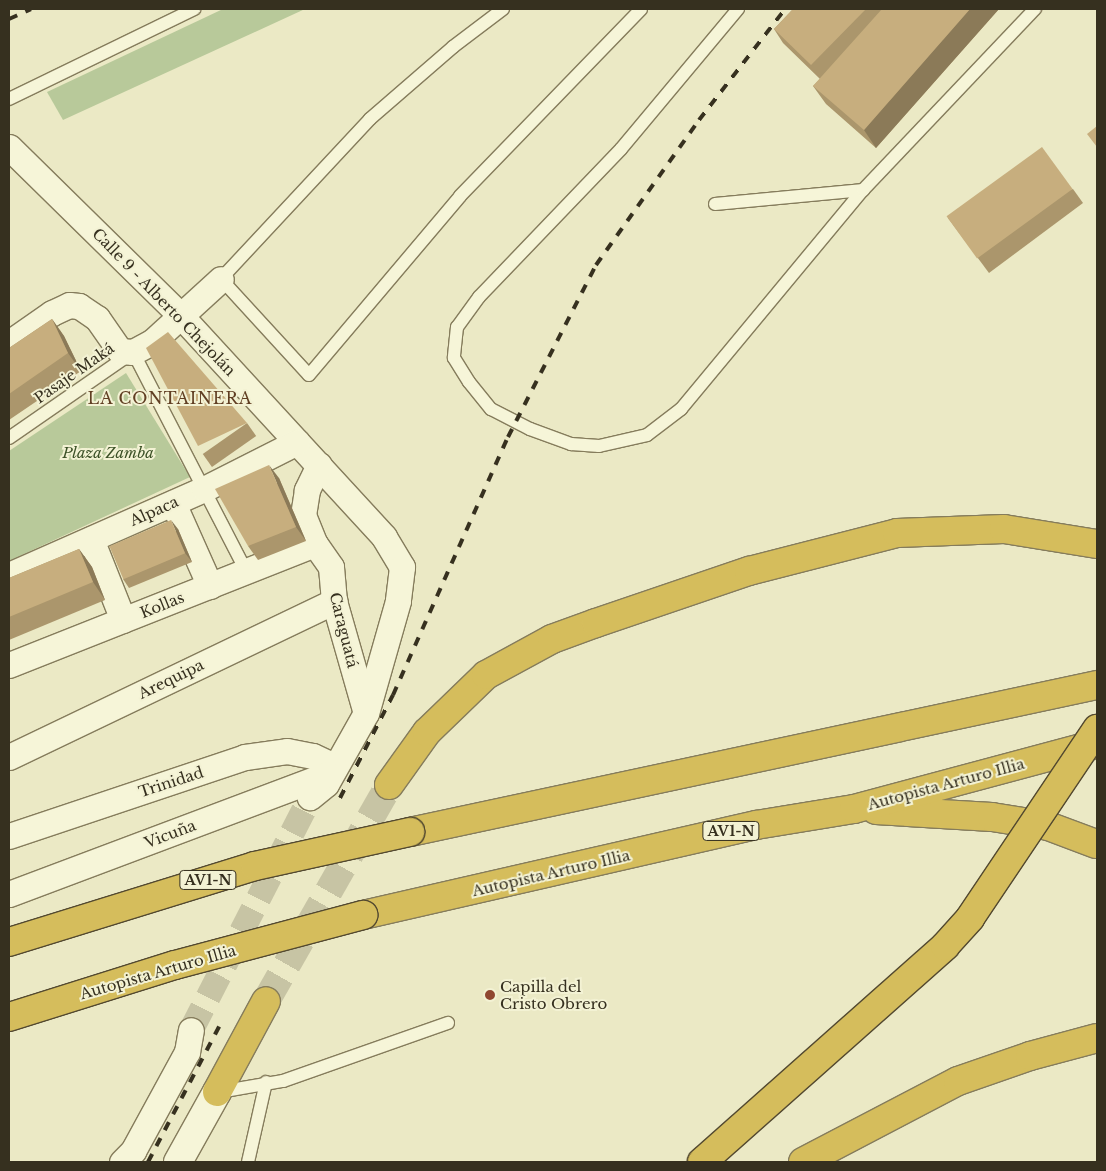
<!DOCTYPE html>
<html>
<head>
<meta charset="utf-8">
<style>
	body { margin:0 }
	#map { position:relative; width:1106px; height:1171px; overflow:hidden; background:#ebe9c5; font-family:"Libre Baskerville",serif }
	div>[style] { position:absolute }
	.green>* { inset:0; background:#b8c99a }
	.minor-tunnel>* { height:25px; margin-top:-12.5px; transform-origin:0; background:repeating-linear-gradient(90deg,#c7c4a4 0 25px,transparent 0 37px) }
	.motorway-tunnel>* { height:28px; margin-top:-14px; transform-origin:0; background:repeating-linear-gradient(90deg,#c7c4a4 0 28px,transparent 0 42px) }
	.roads { filter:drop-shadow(1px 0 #857c5c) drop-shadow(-1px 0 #857c5c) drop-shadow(0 1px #857c5c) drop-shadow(0 -1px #857c5c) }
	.service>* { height:12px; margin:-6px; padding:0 6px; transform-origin:6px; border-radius:6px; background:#f6f5d8 }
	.minor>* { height:25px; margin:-12.5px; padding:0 12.5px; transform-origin:12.5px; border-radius:12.5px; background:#f6f5d8 }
	.secondary>* { height:28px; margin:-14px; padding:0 14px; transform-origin:14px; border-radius:14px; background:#f6f5d8 }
	.motorway>* { height:28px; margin:-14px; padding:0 14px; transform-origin:14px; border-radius:14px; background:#d5bd5c }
	.rail>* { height:4px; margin-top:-2px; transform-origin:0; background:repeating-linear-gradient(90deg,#36301f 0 9px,transparent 0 18px) }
	.bridges { filter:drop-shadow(1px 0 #534930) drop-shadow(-1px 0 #534930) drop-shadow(0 1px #534930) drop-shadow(0 -1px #534930) }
	.motorway-bridge>* { height:28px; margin:-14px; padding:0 14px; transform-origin:14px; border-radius:14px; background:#d5bd5c }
	.wall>* { inset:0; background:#ab966c; transform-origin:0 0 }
	.shaded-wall>* { inset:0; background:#8b7a58 }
	.building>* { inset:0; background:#c7ae7e; transform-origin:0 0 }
	.dots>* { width:14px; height:14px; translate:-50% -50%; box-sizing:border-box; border:2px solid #f3f2d4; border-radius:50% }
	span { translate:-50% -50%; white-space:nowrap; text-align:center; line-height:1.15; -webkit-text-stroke:4px #f3f2d4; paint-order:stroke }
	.shield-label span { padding:1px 4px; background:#f3f2d4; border:1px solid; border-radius:4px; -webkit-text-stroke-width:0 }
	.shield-label { font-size:14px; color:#36301f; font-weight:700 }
	.street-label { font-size:15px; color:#36301f }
	.park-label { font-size:15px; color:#3c5127; font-style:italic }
	.poi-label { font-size:15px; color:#36301f }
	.left { translate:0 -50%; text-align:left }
	.neighbourhood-label { font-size:16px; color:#603e22; letter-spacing:1px }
	.frame { position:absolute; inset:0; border:10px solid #36301f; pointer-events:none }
</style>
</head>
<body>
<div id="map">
	<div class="green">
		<div style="clip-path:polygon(223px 9px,305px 9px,63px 120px,47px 92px)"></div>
		<div style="clip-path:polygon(126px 373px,190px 477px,9px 561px,9px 451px)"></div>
	</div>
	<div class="minor-tunnel">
		<div style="left:191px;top:1030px;width:262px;rotate:-62.9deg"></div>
	</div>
	<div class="motorway-tunnel">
		<div style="left:266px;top:1001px;width:249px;rotate:-60.3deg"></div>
	</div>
	<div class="roads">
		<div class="service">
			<div style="left:503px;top:9px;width:63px;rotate:142.8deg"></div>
			<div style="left:453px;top:47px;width:110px;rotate:139.1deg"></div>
			<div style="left:370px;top:119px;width:219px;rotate:133deg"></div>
			<div style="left:221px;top:279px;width:130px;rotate:47.5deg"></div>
			<div style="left:309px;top:375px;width:234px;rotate:-49.8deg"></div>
			<div style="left:460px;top:196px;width:260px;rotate:-45.9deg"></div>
			<div style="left:738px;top:9px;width:182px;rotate:129.9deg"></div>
			<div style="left:621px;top:149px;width:205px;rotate:133.8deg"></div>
			<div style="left:479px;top:297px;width:37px;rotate:126deg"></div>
			<div style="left:457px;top:327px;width:31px;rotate:96deg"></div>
			<div style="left:454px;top:358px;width:28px;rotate:58deg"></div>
			<div style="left:469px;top:382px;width:35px;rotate:51deg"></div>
			<div style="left:491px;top:409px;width:44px;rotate:27.1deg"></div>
			<div style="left:530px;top:429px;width:44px;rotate:20.1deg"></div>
			<div style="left:571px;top:444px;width:28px;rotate:4deg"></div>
			<div style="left:599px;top:446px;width:49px;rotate:-12.9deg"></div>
			<div style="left:647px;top:435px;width:43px;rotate:-37.4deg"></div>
			<div style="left:681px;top:409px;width:285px;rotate:-50.3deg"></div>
			<div style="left:9px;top:99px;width:206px;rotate:-25.9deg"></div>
			<div style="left:715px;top:204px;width:149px;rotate:-5.4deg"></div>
			<div style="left:863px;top:190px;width:250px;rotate:-46.5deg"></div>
			<div style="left:9px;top:438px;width:151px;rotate:-34.7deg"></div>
			<div style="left:133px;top:352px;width:246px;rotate:62.7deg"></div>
			<div style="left:219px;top:1092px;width:65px;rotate:-9.8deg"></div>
			<div style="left:283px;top:1081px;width:175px;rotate:-19.4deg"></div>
			<div style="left:248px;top:1162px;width:82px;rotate:-77.3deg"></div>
		</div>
		<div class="minor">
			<div style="left:9px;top:147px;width:241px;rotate:44.5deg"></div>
			<div style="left:181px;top:316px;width:300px;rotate:47.4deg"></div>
			<div style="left:384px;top:537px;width:35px;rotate:59deg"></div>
			<div style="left:402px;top:567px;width:34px;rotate:97deg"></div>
			<div style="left:398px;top:601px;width:116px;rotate:105.9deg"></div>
			<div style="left:366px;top:713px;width:81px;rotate:119.4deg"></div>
			<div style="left:326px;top:784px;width:21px;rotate:141deg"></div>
			<div style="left:9px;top:343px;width:52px;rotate:-34.9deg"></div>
			<div style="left:52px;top:313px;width:19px;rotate:-25deg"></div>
			<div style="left:69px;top:305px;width:10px;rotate:6deg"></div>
			<div style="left:79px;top:306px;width:22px;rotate:34deg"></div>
			<div style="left:97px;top:318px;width:40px;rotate:55.1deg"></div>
			<div style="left:120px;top:351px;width:13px;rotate:4deg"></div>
			<div style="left:133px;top:352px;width:21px;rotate:-28deg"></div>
			<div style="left:152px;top:342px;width:93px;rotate:-42.4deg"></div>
			<div style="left:319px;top:465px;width:28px;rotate:116deg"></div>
			<div style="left:307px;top:490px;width:25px;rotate:99deg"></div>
			<div style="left:303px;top:515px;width:31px;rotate:68deg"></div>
			<div style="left:315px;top:544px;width:28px;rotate:55deg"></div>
			<div style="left:331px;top:567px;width:34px;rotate:85deg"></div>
			<div style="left:334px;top:601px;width:116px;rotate:74.1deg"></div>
			<div style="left:173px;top:503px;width:91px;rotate:66deg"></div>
			<div style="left:91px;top:539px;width:87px;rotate:68.4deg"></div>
			<div style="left:9px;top:575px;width:213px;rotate:-23.8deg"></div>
			<div style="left:204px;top:489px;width:104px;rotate:-26.8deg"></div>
			<div style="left:9px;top:665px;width:329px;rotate:-21.6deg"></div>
			<div style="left:9px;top:757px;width:361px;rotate:-25.6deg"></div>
			<div style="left:9px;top:836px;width:249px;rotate:-18.5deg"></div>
			<div style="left:245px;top:757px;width:42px;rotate:-8.1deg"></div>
			<div style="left:287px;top:751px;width:26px;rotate:11deg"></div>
			<div style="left:313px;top:756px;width:23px;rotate:25deg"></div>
			<div style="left:9px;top:894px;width:341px;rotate:-20.6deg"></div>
			<div style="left:122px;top:1162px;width:16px;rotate:-45deg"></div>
			<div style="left:133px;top:1151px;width:113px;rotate:-61.4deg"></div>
			<div style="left:187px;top:1052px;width:22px;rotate:-80deg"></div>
		</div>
		<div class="secondary">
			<div style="left:178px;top:1162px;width:80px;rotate:-60.9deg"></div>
		</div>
		<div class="motorway">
			<div style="left:389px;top:785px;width:65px;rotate:-54.4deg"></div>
			<div style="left:427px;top:732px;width:82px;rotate:-44deg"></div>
			<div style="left:486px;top:675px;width:75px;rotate:-28.6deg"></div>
			<div style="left:552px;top:639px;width:47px;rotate:-20deg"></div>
			<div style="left:596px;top:623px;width:162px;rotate:-18.8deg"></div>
			<div style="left:749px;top:571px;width:153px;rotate:-14.4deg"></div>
			<div style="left:897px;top:533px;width:107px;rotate:-2.1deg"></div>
			<div style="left:1004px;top:529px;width:94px;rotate:9.2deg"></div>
			<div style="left:876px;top:810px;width:116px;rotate:3.5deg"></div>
			<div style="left:992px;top:817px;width:57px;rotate:9.1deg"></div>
			<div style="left:1048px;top:826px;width:51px;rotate:20.6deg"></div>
			<div style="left:410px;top:832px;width:703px;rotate:-12.08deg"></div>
			<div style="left:363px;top:915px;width:403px;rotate:-12.9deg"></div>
			<div style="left:756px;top:825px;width:99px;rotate:-9.3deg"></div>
			<div style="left:854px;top:809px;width:252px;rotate:-15deg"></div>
			<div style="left:217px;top:1092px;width:103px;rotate:-61.7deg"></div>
			<div style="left:803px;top:1162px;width:175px;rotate:-27.6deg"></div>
			<div style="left:958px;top:1081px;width:76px;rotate:-19.1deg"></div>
			<div style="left:1030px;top:1056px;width:69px;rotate:-15deg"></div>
		</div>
	</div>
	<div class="rail">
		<div style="left:9px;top:19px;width:24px;rotate:-24deg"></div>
		<div style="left:340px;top:798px;width:116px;rotate:-62.8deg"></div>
		<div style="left:393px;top:695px;width:282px;rotate:-66deg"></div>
		<div style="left:508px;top:437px;width:193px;rotate:-62.9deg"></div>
		<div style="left:596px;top:265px;width:178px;rotate:-54.6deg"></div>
		<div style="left:699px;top:120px;width:140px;rotate:-52.2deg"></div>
		<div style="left:148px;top:1162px;width:159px;rotate:-62.3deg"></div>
	</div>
	<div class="bridges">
		<div class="motorway-bridge">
			<div style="left:9px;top:942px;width:257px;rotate:-17.2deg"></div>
			<div style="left:255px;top:866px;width:159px;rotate:-12.4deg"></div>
			<div style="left:9px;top:1017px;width:174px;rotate:-17.4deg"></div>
			<div style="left:175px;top:965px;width:195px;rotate:-14.9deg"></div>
			<div style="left:702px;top:1162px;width:325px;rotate:-41.6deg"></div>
			<div style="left:945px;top:946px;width:38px;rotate:-48deg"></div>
			<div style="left:970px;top:918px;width:228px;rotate:-56.1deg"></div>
		</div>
	</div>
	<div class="wall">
		<div style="clip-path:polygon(793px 9px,999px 9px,876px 148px,826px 104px,813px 86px,820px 79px,783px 43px,774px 29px)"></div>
		<div style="clip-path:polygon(1073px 189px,1083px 203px,989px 273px,948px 218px)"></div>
		<div style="clip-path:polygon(52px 319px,64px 336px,81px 371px,9px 420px,9px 348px)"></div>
		<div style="left:247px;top:423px;width:16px;height:54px;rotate:55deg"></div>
		<div style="clip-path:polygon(279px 478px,306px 541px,258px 560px,248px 546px)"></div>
		<div style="clip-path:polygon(178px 529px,192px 562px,129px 588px,123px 579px)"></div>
		<div style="clip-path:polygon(79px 549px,92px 567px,105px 600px,9px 640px,9px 578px)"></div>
	</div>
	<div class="shaded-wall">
		<div style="clip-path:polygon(970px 9px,999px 9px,876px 148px,864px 130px)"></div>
		<div style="clip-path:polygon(52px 319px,64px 336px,81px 371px,68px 353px)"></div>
		<div style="clip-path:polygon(269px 465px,279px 478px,306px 541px,296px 527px)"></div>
		<div style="clip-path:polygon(171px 520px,178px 529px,192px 562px,185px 553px)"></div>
		<div style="clip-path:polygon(79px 549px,92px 567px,105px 600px,93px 582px)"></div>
	</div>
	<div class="building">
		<div style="clip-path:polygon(793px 9px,866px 9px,811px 65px,774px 29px)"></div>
		<div style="clip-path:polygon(882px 9px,970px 9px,864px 130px,813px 86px)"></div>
		<div style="clip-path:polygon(1097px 126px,1097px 147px,1087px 134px)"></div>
		<div style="left:1042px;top:147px;width:52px;height:118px;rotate:54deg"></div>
		<div style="clip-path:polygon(52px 319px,68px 353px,9px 394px,9px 348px)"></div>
		<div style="clip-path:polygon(168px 332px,247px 423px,198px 446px,146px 348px)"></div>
		<div style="clip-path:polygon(269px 465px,296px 527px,248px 546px,215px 489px)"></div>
		<div style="left:171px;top:520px;width:36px;height:67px;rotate:67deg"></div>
		<div style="clip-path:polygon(79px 549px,93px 582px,9px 617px,9px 578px)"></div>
	</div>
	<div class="dots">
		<div style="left:490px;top:995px;background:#904730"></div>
	</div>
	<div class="shield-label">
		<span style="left:731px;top:831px">AV1-N</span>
		<span style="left:208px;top:880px">AV1-N</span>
	</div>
	<div class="street-label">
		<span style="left:164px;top:302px;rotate:46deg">Calle 9 - Alberto Chejolán</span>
		<span style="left:74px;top:373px;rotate:-35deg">Pasaje Maká</span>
		<span style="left:154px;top:511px;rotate:-24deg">Alpaca</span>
		<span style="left:162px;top:605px;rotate:-22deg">Kollas</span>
		<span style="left:344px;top:630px;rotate:76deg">Caraguatá</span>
		<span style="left:171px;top:679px;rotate:-26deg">Arequipa</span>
		<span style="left:171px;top:782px;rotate:-18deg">Trinidad</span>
		<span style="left:946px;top:784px;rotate:-15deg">Autopista Arturo Illia</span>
		<span style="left:170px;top:834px;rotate:-21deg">Vicuña</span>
		<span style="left:551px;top:873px;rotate:-13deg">Autopista Arturo Illia</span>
		<span style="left:158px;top:972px;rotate:-16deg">Autopista Arturo Illia</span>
	</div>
	<div class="park-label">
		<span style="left:108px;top:453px">Plaza Zamba</span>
	</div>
	<div class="poi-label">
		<span class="left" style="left:500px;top:995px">Capilla del<br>Cristo Obrero</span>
	</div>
	<div class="neighbourhood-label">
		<span style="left:170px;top:398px">LA CONTAINERA</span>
	</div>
	<div class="frame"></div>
</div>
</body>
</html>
